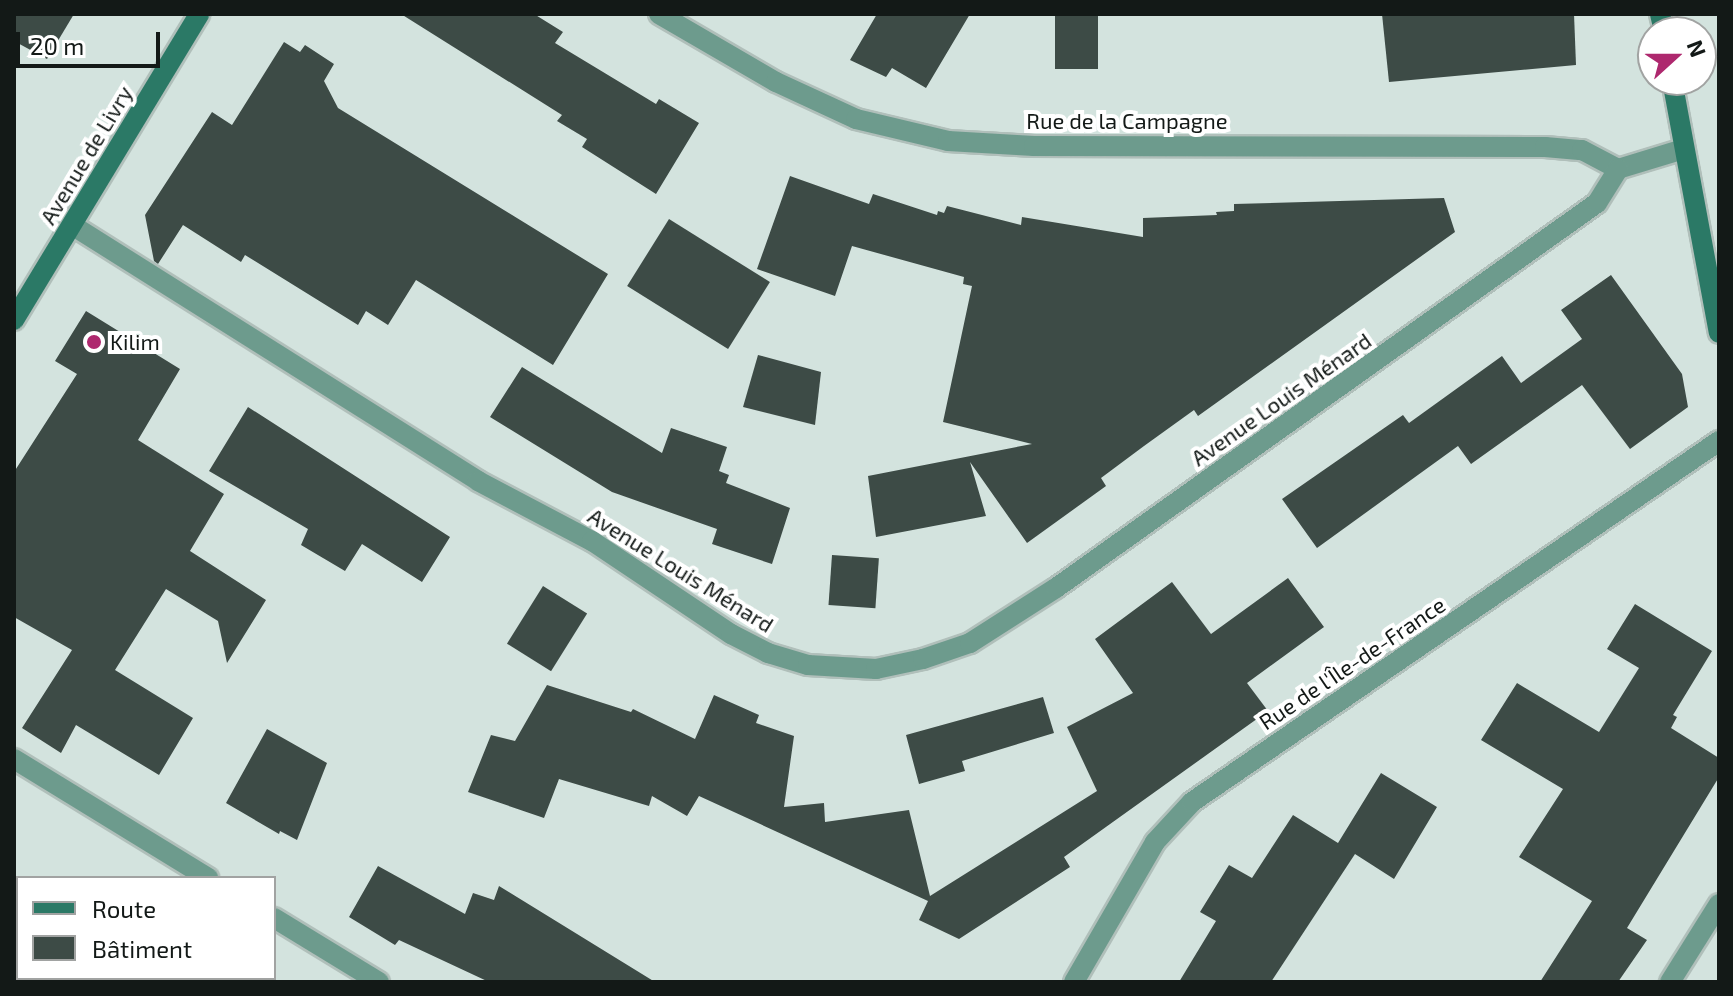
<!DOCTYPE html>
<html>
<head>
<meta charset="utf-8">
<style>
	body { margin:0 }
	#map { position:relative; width:1733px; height:996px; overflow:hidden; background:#d3e3de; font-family:"Exo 2",sans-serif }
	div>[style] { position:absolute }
	.building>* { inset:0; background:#3d4b46; transform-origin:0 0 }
	.roads { filter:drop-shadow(2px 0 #b0bfba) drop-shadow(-2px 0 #b0bfba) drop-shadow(0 2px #b0bfba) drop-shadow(0 -2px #b0bfba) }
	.street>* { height:20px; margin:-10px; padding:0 10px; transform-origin:10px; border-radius:10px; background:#6d9b8d }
	.secondary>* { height:20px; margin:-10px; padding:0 10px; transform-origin:10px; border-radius:10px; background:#2b7966 }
	.dots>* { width:22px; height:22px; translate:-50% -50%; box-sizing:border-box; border:4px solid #fff; border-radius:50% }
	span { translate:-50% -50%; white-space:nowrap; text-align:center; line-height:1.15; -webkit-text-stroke:8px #fff; paint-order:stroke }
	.street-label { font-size:22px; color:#131917 }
	.poi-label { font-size:22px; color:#131917 }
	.left { translate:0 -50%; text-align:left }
	.frame { position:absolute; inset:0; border:16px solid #131917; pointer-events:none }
	.legend { position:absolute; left:16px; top:876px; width:260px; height:104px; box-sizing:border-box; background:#fff; border:2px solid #a1a3a2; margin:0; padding:10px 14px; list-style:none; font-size:24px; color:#131917 }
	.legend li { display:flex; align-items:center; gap:16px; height:40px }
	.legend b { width:40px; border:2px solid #a1a3a2 }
	.north { position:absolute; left:1637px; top:16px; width:80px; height:80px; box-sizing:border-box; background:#fff; border:2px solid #a1a3a2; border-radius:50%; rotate:69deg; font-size:22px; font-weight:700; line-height:32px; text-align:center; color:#131917 }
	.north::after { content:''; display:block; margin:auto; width:28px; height:36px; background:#ae286e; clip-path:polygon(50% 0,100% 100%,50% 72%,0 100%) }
	.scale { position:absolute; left:16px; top:32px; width:144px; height:36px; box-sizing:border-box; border:4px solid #131917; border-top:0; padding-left:10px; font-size:24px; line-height:28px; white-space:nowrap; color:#131917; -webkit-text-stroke:6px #fff; paint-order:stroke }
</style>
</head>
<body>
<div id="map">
	<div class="building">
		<div style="clip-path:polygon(14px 14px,74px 14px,47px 59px,14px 41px)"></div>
		<div style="clip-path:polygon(401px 14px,534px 14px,563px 32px,555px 43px,656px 104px,659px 99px,699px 123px,656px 194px,582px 147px,587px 139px,557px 121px,562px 115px)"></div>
		<div style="clip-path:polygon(877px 14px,970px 14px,926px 88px,892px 68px,886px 77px,850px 60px)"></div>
		<div style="left:1055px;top:14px;width:43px;height:55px"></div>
		<div style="clip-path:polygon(1382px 14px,1574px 14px,1576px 65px,1389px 82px)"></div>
		<div style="clip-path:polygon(284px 42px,300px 52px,305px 45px,334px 64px,324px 81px,338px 108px,608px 274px,553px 365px,416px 280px,388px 325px,366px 311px,358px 325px,245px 255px,241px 262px,183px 225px,158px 264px,154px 261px,145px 215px,212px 112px,232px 125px)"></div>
		<div style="clip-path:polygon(790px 176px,869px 204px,873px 194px,937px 215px,938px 211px,944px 213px,947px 206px,1021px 225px,1022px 217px,1143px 237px,1143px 218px,1217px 215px,1216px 212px,1234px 211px,1234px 204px,1444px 198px,1455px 232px,1198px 416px,1194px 410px,1144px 446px,1101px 478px,1106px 486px,1027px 543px,970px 462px,986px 516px,876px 537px,868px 476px,1032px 444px,943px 422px,972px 286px,963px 284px,964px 277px,852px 246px,835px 296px,757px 269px)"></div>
		<div style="left:669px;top:219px;width:119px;height:79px;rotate:32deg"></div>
		<div style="clip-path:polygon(1611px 275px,1682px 374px,1688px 407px,1630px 449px,1582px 385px,1471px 464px,1458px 446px,1317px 548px,1282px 499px,1403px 415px,1409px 423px,1502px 356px,1521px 383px,1582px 339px,1561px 310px)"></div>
		<div style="clip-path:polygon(86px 311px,180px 369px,138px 440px,224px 494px,190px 551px,266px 600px,227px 663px,218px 621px,166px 589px,115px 670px,193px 718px,159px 775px,76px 725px,61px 753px,22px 728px,72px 650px,14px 617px,14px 472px,77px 374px,55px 361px)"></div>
		<div style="clip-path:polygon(758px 355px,821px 372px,815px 425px,743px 407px)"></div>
		<div style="clip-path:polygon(522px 367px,662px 453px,671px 428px,727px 447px,719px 471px,729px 475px,726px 483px,790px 508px,772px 564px,712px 544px,717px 529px,612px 492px,490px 417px)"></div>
		<div style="clip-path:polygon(248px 407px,450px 537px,422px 582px,362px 544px,345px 571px,301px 545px,308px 529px,209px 471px)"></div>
		<div style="left:832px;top:555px;width:47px;height:50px;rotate:4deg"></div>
		<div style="clip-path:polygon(1288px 578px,1324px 627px,1247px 683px,1268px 711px,1064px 857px,1070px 867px,959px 939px,919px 920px,928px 901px,699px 796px,687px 816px,652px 796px,649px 806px,559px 779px,544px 818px,468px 792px,491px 735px,515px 741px,547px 685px,631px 712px,633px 709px,695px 739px,714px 695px,759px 715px,756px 723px,794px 736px,784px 807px,824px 803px,825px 822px,909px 810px,930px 896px,1097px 791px,1067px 727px,1133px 693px,1095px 639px,1172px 582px,1211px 634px)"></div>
		<div style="left:543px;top:586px;width:52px;height:68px;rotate:32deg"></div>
		<div style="clip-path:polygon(1635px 604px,1712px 651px,1673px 715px,1677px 717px,1671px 728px,1719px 758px,1719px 777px,1627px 928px,1647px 940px,1618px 982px,1540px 982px,1592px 901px,1519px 857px,1563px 789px,1481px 740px,1517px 683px,1599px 732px,1639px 668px,1607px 649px)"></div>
		<div style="clip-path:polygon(1043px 697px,1054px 733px,962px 761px,965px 771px,919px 784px,906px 735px)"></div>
		<div style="clip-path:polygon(267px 729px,327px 763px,297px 840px,280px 831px,279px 834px,226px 803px)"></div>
		<div style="clip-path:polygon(1381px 773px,1437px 807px,1394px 879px,1355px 854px,1271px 982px,1179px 982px,1216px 921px,1200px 912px,1229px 865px,1252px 878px,1293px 815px,1338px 843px)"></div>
		<div style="clip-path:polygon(378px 866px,465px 914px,473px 893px,494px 900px,499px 886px,655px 982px,489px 982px,399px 940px,395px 945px,349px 917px)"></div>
	</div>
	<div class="roads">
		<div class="street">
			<div style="left:659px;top:14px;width:135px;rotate:30.2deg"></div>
			<div style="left:776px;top:82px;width:88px;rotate:24.8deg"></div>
			<div style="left:856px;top:119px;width:95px;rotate:13.4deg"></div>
			<div style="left:948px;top:141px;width:86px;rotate:3.3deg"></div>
			<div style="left:1034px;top:146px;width:511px;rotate:0.11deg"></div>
			<div style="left:1545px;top:147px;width:37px;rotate:5deg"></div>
			<div style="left:1582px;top:150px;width:41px;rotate:27.8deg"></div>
			<div style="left:1618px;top:169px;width:69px;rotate:-16.9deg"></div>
			<div style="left:72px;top:225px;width:480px;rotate:32.2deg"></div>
			<div style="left:478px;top:481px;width:129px;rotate:27.8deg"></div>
			<div style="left:592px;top:541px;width:167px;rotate:33.8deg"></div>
			<div style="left:731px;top:634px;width:42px;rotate:27.2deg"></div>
			<div style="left:768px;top:653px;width:42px;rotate:16.7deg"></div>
			<div style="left:808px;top:665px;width:68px;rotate:3.4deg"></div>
			<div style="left:876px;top:669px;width:48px;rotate:-12deg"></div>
			<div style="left:923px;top:659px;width:50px;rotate:-18.8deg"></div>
			<div style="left:970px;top:643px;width:102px;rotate:-32.6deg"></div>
			<div style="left:1056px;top:588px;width:664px;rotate:-35.44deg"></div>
			<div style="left:1597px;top:203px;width:40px;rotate:-58deg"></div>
			<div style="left:14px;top:759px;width:228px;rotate:31.5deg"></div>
			<div style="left:274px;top:918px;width:123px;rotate:31.4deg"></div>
			<div style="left:1074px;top:982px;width:162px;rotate:-59.9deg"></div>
			<div style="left:1155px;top:842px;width:54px;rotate:-47.2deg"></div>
			<div style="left:1192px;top:802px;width:639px;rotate:-34.41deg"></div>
			<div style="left:1670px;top:982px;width:92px;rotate:-57.9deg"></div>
		</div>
		<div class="secondary">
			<div style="left:1660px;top:14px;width:18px;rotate:77deg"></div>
			<div style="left:1672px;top:80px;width:257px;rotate:79.5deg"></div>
			<div style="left:14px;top:320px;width:358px;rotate:-58.8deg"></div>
		</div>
	</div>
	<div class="dots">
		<div style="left:94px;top:342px;background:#ae286e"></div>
	</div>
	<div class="street-label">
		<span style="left:1127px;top:121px">Rue de la Campagne</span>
		<span style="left:86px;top:155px;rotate:-59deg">Avenue de Livry</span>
		<span style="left:1281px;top:399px;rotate:-35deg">Avenue Louis Ménard</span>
		<span style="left:681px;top:570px;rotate:32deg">Avenue Louis Ménard</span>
		<span style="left:1352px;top:663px;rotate:-34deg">Rue de l'Île-de-France</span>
	</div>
	<div class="poi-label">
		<span class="left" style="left:110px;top:342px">Kilim</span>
	</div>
	<div class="frame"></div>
	<ul class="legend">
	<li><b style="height:10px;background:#2b7966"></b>Route</li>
	<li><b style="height:22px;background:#3d4b46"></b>Bâtiment</li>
	</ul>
	<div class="north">N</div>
	<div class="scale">20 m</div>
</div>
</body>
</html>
